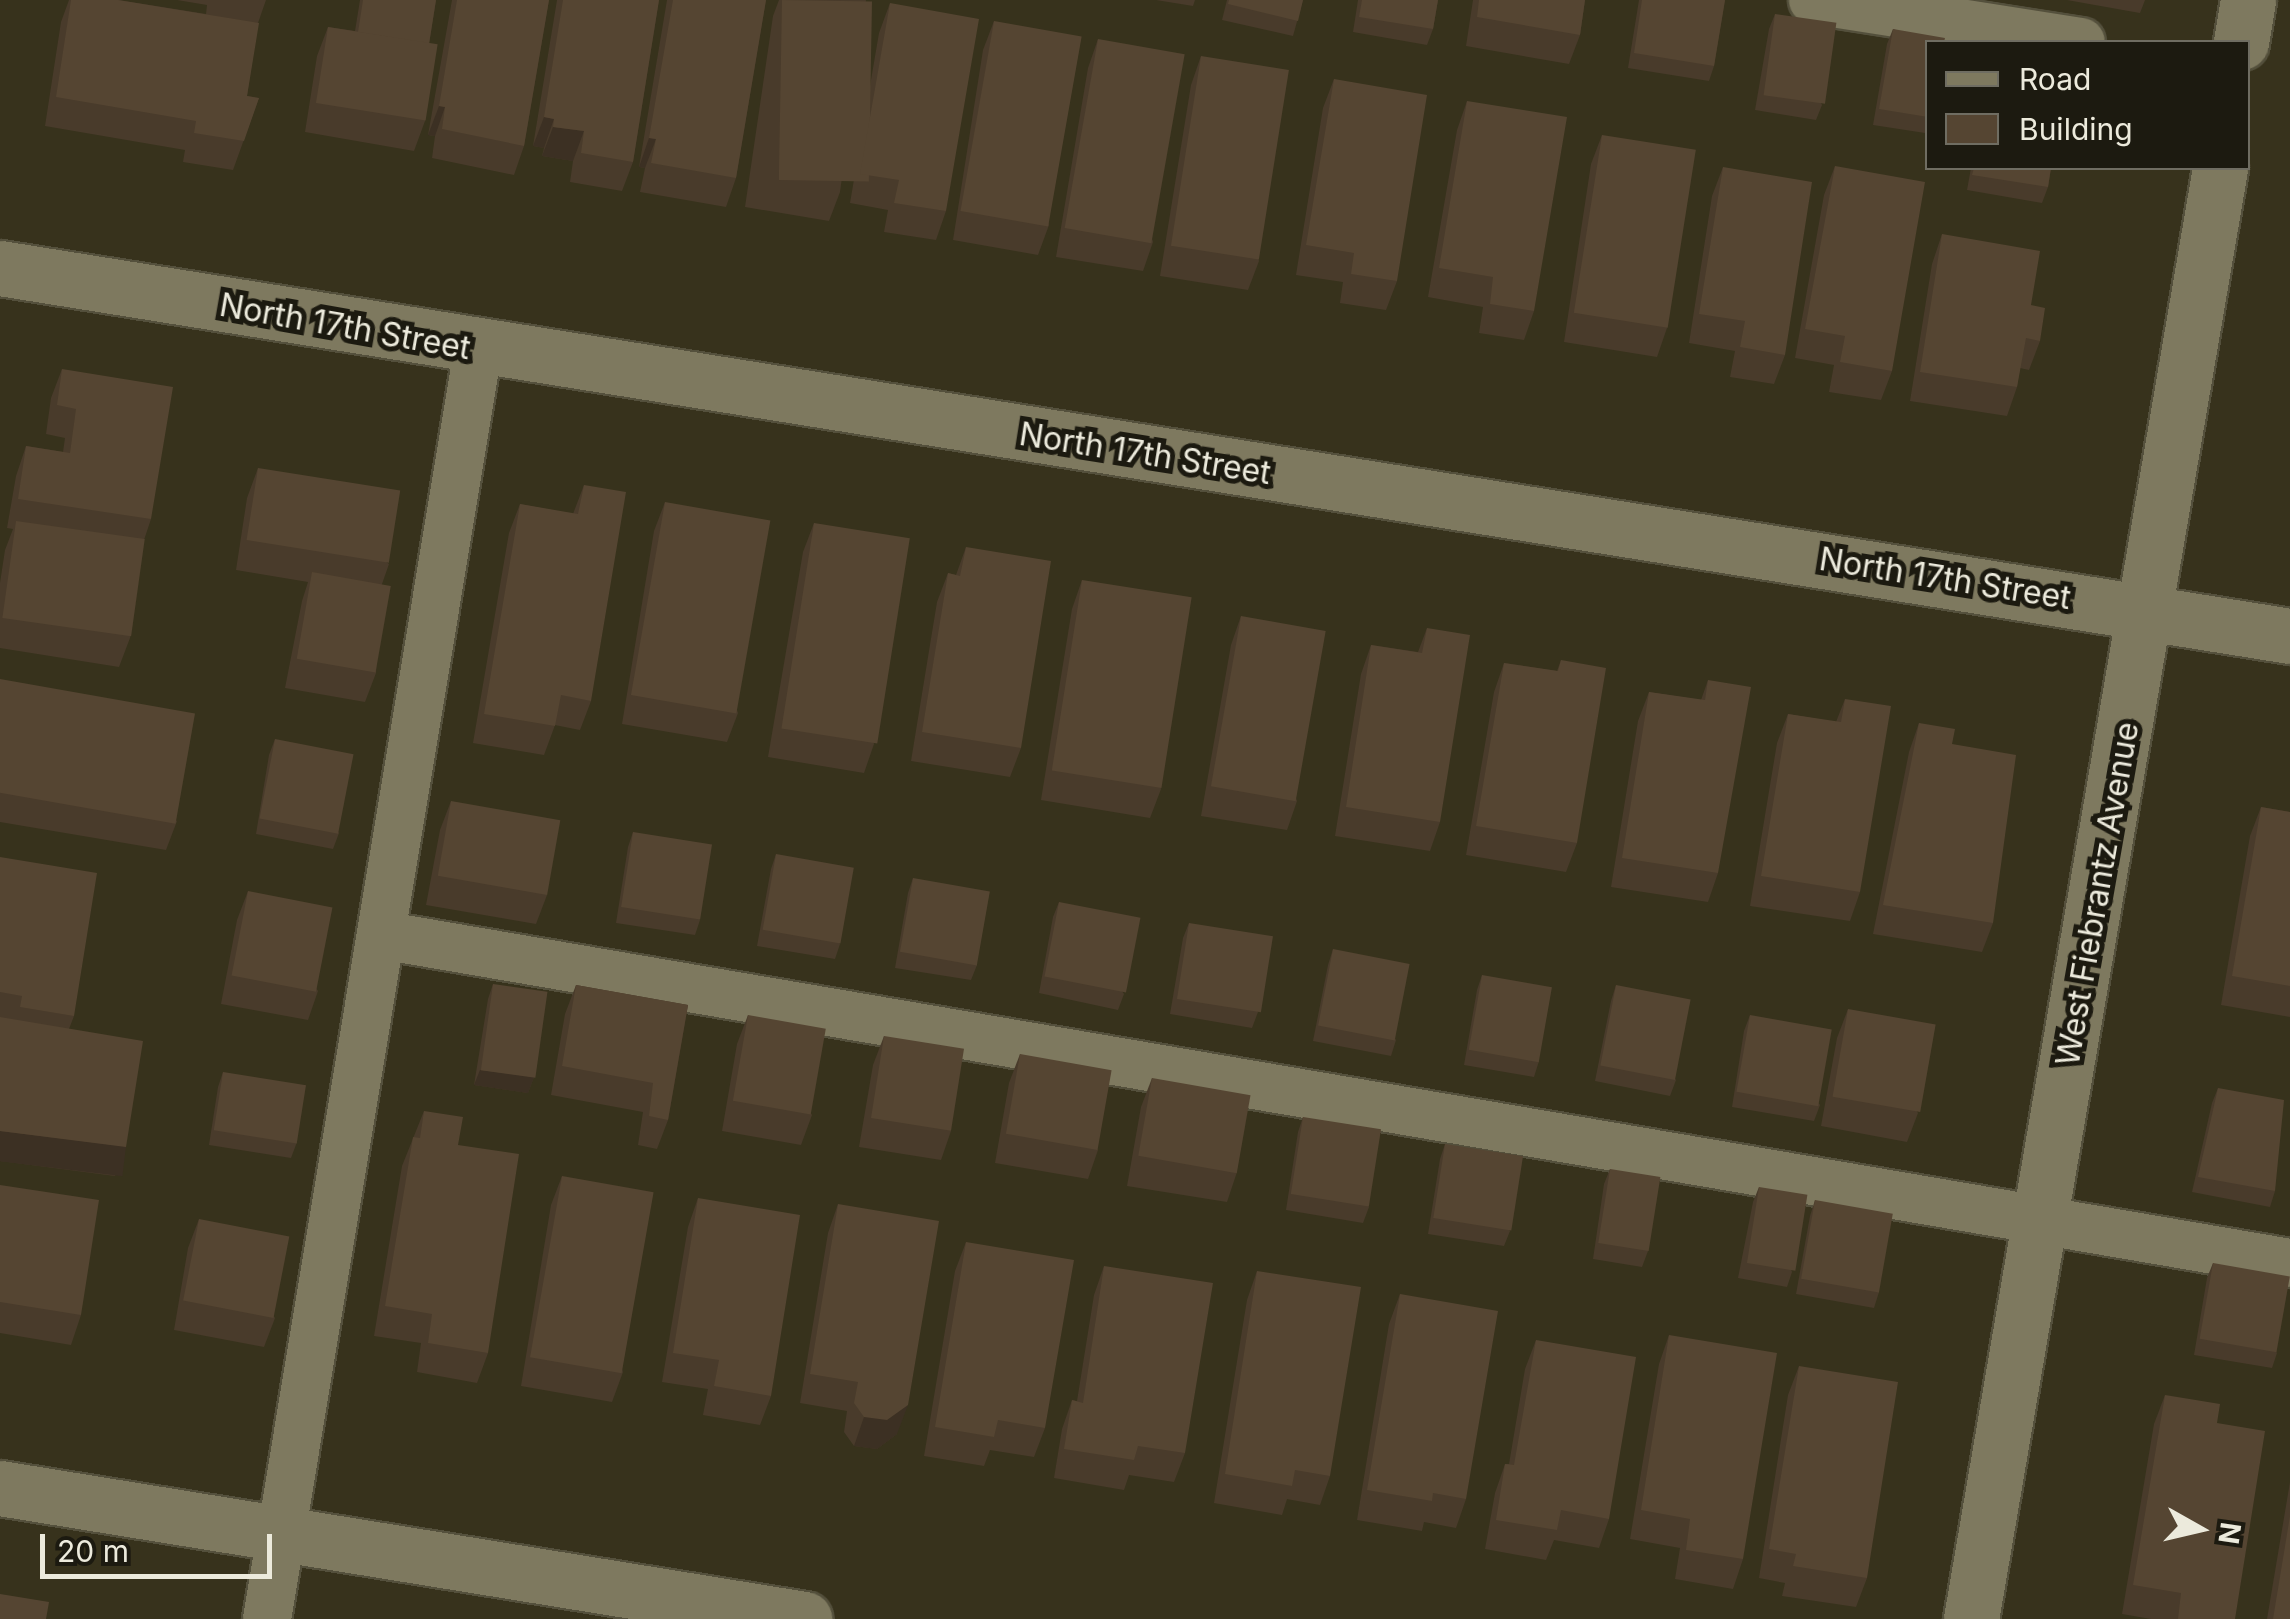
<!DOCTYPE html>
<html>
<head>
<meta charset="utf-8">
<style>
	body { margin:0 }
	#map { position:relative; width:2290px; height:1619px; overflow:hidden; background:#37321c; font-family:Inter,sans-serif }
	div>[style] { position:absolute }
	.roads { filter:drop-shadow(2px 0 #54503c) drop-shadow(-2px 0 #54503c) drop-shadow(0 2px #54503c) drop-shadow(0 -2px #54503c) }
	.lane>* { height:48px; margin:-24px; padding:0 24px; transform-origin:24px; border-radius:24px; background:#7e795f }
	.street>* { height:55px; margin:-27.5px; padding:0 27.5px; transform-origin:27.5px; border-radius:27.5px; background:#7e795f }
	.wall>* { inset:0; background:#493b2b }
	.shaded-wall>* { inset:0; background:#3c3023; transform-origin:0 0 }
	.building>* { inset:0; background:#554532; transform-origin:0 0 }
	span { translate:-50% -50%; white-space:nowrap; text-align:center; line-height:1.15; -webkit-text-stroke:10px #1c1a10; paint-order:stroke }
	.street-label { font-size:32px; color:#eceadc }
	.legend { position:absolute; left:1925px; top:40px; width:325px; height:130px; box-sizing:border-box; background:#1c1a10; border:2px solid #6f6d62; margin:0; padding:12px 18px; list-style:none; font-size:30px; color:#eceadc }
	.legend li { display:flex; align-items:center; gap:20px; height:50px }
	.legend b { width:50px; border:2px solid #6f6d62 }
	.north { position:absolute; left:2150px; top:1479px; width:100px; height:100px; -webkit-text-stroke:8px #1c1a10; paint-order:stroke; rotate:98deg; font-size:28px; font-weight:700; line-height:40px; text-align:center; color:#eceadc }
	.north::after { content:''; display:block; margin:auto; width:35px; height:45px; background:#eceadc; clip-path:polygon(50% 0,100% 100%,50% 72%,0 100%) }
	.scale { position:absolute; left:40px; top:1534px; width:232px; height:45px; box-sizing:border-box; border:5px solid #eceadc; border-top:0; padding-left:12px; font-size:30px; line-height:35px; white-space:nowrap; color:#eceadc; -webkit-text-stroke:8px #1c1a10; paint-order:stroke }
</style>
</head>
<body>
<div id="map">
	<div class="roads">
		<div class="lane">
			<div style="left:1813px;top:0;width:271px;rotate:8.9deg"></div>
			<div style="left:381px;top:935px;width:1937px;rotate:9.75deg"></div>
			<div style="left:267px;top:1619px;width:1286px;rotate:-80.56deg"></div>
		</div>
		<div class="street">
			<div style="left:2241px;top:42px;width:43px;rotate:-80.5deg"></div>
			<div style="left:0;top:268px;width:2319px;rotate:9.13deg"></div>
			<div style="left:0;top:1488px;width:815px;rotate:9.25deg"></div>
			<div style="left:1971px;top:1619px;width:1472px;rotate:-80.26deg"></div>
		</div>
	</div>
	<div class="wall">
		<div style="clip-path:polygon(69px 0,118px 0,206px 14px,207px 5px,177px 0,266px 0,258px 23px,247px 96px,259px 98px,233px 170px,183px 162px,185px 150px,45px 126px,61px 22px)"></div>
		<div style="clip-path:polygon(360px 0,436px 0,429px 44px,425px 121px,414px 151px,305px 132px,317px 56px,328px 27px,355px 31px)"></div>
		<div style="clip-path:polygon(452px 0,549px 0,524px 146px,514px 175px,432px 158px,435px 136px,428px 135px)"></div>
		<div style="clip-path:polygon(557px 0,659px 0,633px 162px,622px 191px,570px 182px,573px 161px,542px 156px,544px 148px,533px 146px)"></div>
		<div style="clip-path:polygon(667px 0,766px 0,736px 178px,726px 207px,640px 192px,645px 168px,639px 167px)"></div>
		<div style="clip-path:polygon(779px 0,866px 0,840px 192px,829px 221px,745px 207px,773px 16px)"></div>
		<div style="clip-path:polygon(1156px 0,1195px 0,1193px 6px)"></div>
		<div style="clip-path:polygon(1227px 0,1303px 0,1293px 36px,1222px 20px)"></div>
		<div style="clip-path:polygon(1358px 0,1438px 0,1433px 29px,1427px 45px,1353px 32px)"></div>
		<div style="clip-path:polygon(1473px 0,1585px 0,1580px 35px,1569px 64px,1466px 46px)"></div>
		<div style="clip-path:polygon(1639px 0,1725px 0,1714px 66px,1709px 81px,1628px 68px)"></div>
		<div style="clip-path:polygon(2067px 0,2145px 0,2140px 13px)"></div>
		<div style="clip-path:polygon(890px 3px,946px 211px,936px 240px,884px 232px,888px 210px,850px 203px,879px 33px)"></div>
		<div style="clip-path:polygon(1775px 14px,1822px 105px,1816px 120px,1755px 110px,1769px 29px)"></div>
		<div style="clip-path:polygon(994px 21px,1049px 225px,1038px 255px,953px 240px,983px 50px)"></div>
		<div style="clip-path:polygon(1893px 29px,1928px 42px,1928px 127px,1925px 133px,1873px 125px,1887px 44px)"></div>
		<div style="clip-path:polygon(1098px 39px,1153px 242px,1143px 271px,1056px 257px,1088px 68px)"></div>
		<div style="clip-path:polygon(1201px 56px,1259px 261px,1248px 290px,1160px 276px,1191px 85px)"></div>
		<div style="clip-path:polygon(1334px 79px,1397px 281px,1386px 310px,1340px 303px,1343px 282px,1296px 275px,1323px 108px)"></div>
		<div style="clip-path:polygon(1467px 101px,1534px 311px,1524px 340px,1479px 333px,1483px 307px,1428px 297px,1457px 130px)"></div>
		<div style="clip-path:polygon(1602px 135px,1667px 328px,1657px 357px,1564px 342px,1591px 164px)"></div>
		<div style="clip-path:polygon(1835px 166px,1892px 371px,1881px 400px,1829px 392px,1834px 365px,1795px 358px,1824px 195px)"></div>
		<div style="clip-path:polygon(1723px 167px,1785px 355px,1774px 384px,1730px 377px,1735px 351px,1689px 343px,1712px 196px)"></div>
		<div style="clip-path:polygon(1971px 168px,2051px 168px,2048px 187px,2042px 203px,1967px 190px)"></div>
		<div style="clip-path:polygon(1942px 234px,2031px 305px,2040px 341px,2029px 370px,2020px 368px,2017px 387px,2007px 416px,1910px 401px,1932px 264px)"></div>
		<div style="clip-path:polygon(62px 369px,151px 519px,144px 540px,130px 638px,119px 667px,0 648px,0 583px,5px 550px,13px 529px,7px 528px,16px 476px,26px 446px,63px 452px,65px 438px,46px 434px,51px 398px)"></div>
		<div style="clip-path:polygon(258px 468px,389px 564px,382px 584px,376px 673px,365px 702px,285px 688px,302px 601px,308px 582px,236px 570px,247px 498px)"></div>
		<div style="clip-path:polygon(584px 485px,591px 701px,580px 730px,555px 725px,544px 755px,473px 743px,509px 533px,520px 504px,573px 514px)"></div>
		<div style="clip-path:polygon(665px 502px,738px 713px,727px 742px,622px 724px,654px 531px)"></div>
		<div style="clip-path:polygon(814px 523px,874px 744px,864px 773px,768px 757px,803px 552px)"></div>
		<div style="clip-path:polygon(966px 547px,1021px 748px,1010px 777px,911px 761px,937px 602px,948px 573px,956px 575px)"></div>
		<div style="clip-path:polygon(1082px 580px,1161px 789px,1150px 818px,1041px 800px,1072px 609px)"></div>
		<div style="clip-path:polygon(1241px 616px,1297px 801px,1287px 830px,1201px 816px,1231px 645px)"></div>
		<div style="clip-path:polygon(1427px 628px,1440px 822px,1430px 851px,1335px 836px,1361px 674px,1371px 645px,1418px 652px)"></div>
		<div style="clip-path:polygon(1561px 660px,1577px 843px,1566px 872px,1466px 855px,1494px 692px,1504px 663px,1557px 671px)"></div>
		<div style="clip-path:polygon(0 679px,177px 821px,166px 850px,0 822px)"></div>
		<div style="clip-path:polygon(1708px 680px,1718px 873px,1708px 902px,1611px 887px,1638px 721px,1649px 692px,1701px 700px)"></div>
		<div style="clip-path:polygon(1845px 699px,1860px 892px,1850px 921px,1750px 906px,1777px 743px,1788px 714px,1836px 722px)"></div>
		<div style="clip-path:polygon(1919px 723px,1952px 744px,1993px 923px,1982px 952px,1873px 934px,1909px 752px)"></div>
		<div style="clip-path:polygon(275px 739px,339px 833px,333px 849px,256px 834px,269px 755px)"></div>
		<div style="clip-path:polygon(451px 801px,547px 895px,536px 924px,426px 905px,440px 830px)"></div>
		<div style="clip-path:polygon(2261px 807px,2290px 812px,2290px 1017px,2221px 1005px,2250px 836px)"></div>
		<div style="clip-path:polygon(633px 832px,700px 920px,695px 935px,616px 923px,628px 847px)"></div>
		<div style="clip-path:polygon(776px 854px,840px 944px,835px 959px,757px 946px,771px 869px)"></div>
		<div style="clip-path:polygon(0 857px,74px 1016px,69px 1029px,126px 1147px,115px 1176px,0 1161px)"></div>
		<div style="clip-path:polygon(913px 878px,977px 965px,971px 980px,895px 968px,908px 893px)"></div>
		<div style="clip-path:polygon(248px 891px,318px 991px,308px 1020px,221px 1004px,237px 920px)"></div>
		<div style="clip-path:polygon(1059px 902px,1124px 994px,1118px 1010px,1039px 993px,1053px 917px)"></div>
		<div style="clip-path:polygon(1189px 923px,1258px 1012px,1252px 1028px,1170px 1014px,1183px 938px)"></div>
		<div style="clip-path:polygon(1333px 949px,1396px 1040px,1391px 1056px,1313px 1041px,1328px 965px)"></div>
		<div style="clip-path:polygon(1482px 975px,1539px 1061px,1534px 1077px,1464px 1065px,1477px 990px)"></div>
		<div style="clip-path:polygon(493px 984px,534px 1077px,528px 1093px,474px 1085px,488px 999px)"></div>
		<div style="clip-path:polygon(576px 985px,688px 1005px,668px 1120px,657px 1149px,638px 1145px,643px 1112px,551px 1095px,565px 1014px)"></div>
		<div style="clip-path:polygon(1616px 985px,1676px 1080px,1670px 1096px,1595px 1081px,1611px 1001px)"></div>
		<div style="clip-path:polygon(1848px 1009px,1918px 1113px,1907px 1142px,1821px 1126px,1837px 1038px)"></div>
		<div style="clip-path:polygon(748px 1015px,812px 1115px,801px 1145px,722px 1131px,737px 1044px)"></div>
		<div style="clip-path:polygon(1750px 1015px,1820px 1105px,1814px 1121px,1732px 1107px,1744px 1031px)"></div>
		<div style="clip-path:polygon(884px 1036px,951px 1131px,941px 1160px,859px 1147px,873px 1065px)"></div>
		<div style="clip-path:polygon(1020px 1054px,1098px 1150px,1088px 1179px,995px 1163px,1009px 1083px)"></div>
		<div style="clip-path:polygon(223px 1072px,297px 1142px,291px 1158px,209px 1145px,218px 1087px)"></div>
		<div style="clip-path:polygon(1152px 1078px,1237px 1172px,1227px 1202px,1127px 1186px,1141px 1107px)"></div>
		<div style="clip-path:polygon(2218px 1088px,2275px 1191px,2270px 1207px,2192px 1192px,2212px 1103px)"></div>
		<div style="clip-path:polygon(424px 1111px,458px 1145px,488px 1353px,477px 1383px,417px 1372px,421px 1343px,374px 1336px,402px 1166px)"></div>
		<div style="clip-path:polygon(1303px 1117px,1369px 1207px,1363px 1223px,1286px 1210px,1298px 1132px)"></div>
		<div style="clip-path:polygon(1445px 1144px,1510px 1231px,1504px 1246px,1428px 1234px,1440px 1159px)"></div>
		<div style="clip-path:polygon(1610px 1169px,1648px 1251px,1642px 1267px,1593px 1259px,1604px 1184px)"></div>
		<div style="clip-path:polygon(562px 1176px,623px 1372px,612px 1402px,521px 1386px,551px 1205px)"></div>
		<div style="clip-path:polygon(0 1185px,81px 1315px,71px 1345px,0 1333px)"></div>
		<div style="clip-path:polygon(1759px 1187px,1792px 1272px,1787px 1287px,1738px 1278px,1753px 1202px)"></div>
		<div style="clip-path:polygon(698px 1198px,771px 1396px,760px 1425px,703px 1415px,708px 1389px,662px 1382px,688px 1227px)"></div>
		<div style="clip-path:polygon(1815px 1200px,1879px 1292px,1874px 1308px,1796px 1294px,1810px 1216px)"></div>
		<div style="clip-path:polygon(838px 1204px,897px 1434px,877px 1449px,854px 1446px,844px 1432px,847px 1411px,800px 1403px,828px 1233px)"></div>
		<div style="clip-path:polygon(199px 1219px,275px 1318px,264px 1347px,174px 1330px,188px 1248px)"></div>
		<div style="clip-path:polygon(966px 1242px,1045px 1428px,1034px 1457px,990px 1450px,984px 1466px,924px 1456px,955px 1271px)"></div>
		<div style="clip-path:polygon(2213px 1263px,2277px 1353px,2272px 1368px,2194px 1355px,2207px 1278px)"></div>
		<div style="clip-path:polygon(1104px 1266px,1185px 1453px,1174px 1482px,1129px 1475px,1124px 1490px,1054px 1478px,1062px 1429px,1072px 1400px,1077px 1401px,1094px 1295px)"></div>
		<div style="clip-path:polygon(1257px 1271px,1330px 1476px,1320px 1505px,1287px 1499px,1282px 1515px,1214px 1503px,1247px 1300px)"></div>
		<div style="clip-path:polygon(1400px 1294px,1466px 1499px,1456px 1528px,1424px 1522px,1422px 1531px,1357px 1520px,1389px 1324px)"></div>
		<div style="clip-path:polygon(1669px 1335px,1743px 1559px,1733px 1589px,1675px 1579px,1680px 1548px,1630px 1539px,1659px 1364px)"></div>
		<div style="clip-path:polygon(1536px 1340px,1609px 1519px,1599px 1548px,1554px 1540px,1546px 1560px,1485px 1549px,1495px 1493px,1505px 1464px,1509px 1464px,1525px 1369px)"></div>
		<div style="clip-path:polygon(1799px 1366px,1867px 1578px,1856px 1607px,1782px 1596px,1785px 1583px,1759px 1578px,1788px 1395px)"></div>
		<div style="clip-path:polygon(2165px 1395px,2235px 1619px,2151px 1619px,2122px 1614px,2154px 1424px)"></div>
		<div style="clip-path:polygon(2290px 1482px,2290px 1619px,2267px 1619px)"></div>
	</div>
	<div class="shaded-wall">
		<div style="clip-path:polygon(439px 106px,445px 107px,435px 136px,428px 135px)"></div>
		<div style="clip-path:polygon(544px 117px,554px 119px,544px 148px,533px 146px)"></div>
		<div style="clip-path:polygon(553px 127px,584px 131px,573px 161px,542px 156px)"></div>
		<div style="clip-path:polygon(649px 138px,656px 139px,645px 168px,639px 167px)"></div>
		<div style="clip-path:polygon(480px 1070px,534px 1077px,528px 1093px,474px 1085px)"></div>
		<div style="left:0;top:1131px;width:127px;height:30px;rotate:7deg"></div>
		<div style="clip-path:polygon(908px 1405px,897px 1434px,877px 1449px,854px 1446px,864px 1417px)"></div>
	</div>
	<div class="building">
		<div style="clip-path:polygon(71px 0,118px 0,259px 23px,247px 96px,259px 98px,244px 141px,194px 133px,196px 121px,56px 97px)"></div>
		<div style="clip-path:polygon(363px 0,436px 0,429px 44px,358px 32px)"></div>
		<div style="clip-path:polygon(457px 0,549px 0,524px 146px,442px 129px,445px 107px,439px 106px)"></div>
		<div style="clip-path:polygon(563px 0,659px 0,633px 162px,581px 153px,584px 131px,553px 127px,554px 119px,544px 117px)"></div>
		<div style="clip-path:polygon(673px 0,766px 0,736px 178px,651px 163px,656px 139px,649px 138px)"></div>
		<div style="left:782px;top:0;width:90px;height:180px;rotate:1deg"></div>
		<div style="clip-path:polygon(1229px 0,1303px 0,1298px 21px,1228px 4px)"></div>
		<div style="clip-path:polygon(1362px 0,1438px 0,1433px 29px,1359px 17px)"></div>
		<div style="clip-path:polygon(1479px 0,1585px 0,1580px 35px,1477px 17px)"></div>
		<div style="clip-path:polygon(1642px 0,1725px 0,1714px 66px,1634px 53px)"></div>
		<div style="clip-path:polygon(890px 3px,979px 19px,946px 211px,894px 203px,899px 180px,860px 174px)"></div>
		<div style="left:1775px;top:14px;width:62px;height:82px;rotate:8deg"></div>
		<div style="left:994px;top:21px;width:89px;height:193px;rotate:10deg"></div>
		<div style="left:328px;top:27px;width:111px;height:77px;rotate:9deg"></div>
		<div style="clip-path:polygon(1893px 29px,1945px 38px,1944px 42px,1928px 42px,1928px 117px,1879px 109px)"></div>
		<div style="left:1098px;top:39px;width:88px;height:192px;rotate:10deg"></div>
		<div style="left:1201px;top:56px;width:89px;height:192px;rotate:9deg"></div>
		<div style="clip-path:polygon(1334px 79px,1427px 95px,1397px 281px,1351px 274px,1354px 253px,1306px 245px)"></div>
		<div style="clip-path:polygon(1467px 101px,1567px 117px,1534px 311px,1490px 304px,1493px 277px,1439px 268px)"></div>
		<div style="left:1602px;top:135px;width:95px;height:180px;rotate:9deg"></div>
		<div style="clip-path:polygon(1835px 166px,1925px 182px,1892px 371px,1840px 362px,1845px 336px,1805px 329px)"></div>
		<div style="clip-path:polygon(1723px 167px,1812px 182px,1785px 355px,1740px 347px,1745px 321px,1699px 314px)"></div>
		<div style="clip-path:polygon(1974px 168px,2051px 168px,2048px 187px,1972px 175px)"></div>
		<div style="clip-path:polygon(1942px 234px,2040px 251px,2031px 305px,2045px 308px,2040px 341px,2026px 338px,2017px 387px,1920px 372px)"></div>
		<div style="clip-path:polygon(62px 369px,173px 387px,151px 519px,18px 499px,26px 446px,70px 453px,76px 409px,57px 405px)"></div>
		<div style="left:258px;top:468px;width:144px;height:73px;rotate:9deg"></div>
		<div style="clip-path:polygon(584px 485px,626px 492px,591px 701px,561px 695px,555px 726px,484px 714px,520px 504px,578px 514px)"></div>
		<div style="left:665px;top:502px;width:107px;height:196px;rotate:10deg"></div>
		<div style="left:16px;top:521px;width:130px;height:98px;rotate:8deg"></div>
		<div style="left:814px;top:523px;width:97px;height:208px;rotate:9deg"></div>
		<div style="clip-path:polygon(966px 547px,1051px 561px,1021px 748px,922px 732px,948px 573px,960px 576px)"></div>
		<div style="left:312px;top:572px;width:80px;height:88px;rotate:10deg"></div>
		<div style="left:1082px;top:580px;width:111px;height:193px;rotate:9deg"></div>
		<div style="left:1241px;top:616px;width:86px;height:173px;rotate:10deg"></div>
		<div style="clip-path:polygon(1427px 628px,1470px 635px,1440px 822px,1346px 807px,1371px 645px,1422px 653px)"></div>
		<div style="clip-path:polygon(1561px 660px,1606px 668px,1577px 843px,1476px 826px,1504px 663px,1558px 671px)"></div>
		<div style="left:0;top:679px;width:198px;height:112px;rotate:10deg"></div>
		<div style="clip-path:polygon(1708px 680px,1751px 687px,1718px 873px,1622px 858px,1649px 692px,1705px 700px)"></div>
		<div style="clip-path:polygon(1845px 699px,1891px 706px,1860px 892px,1761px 876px,1788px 714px,1841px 722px)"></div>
		<div style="clip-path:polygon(1919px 723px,1955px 729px,1952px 744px,2016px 755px,1993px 923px,1883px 905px)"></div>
		<div style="left:275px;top:739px;width:80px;height:81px;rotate:11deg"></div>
		<div style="left:451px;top:801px;width:111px;height:76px;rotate:10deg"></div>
		<div style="clip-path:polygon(2261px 807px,2290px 812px,2290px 986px,2232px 976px)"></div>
		<div style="left:633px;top:832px;width:80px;height:76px;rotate:9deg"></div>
		<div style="left:776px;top:854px;width:79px;height:77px;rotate:10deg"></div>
		<div style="clip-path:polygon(0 857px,97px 873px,74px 1016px,20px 1007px,22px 996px,0 992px)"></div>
		<div style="left:913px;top:878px;width:78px;height:75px;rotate:10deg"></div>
		<div style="left:248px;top:891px;width:86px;height:86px;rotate:11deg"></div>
		<div style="left:1059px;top:902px;width:83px;height:76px;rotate:11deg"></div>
		<div style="left:1189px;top:923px;width:85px;height:77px;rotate:9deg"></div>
		<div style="left:1333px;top:949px;width:78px;height:78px;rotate:11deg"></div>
		<div style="left:1482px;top:975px;width:71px;height:76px;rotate:10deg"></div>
		<div style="left:493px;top:984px;width:55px;height:87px;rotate:8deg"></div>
		<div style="clip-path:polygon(576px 985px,688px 1005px,668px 1120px,649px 1116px,653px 1083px,562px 1066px)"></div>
		<div style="left:1616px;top:985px;width:76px;height:82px;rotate:11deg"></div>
		<div style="left:1848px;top:1009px;width:89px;height:89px;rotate:10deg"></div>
		<div style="left:748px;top:1015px;width:79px;height:87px;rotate:10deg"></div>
		<div style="left:1750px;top:1015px;width:83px;height:78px;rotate:10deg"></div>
		<div style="clip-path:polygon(0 1017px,143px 1041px,126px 1147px,0 1131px)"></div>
		<div style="left:884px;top:1036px;width:81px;height:83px;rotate:9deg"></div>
		<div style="left:1020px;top:1054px;width:93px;height:81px;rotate:10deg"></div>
		<div style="left:223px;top:1072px;width:84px;height:59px;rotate:9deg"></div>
		<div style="left:1152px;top:1078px;width:100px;height:79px;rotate:10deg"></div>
		<div style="clip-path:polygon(2218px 1088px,2284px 1100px,2275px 1191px,2198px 1177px)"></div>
		<div style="clip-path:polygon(424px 1111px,463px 1117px,458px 1145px,519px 1154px,488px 1353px,428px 1343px,432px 1314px,385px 1306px,413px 1137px,420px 1138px)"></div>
		<div style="left:1303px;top:1117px;width:79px;height:78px;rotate:9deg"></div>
		<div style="left:1445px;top:1144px;width:79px;height:75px;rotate:9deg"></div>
		<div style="left:1610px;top:1169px;width:51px;height:75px;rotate:9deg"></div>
		<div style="left:562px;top:1176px;width:93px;height:184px;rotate:10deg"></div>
		<div style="clip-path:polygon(0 1185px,99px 1200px,81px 1315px,0 1302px)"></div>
		<div style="left:1759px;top:1187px;width:49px;height:77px;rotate:9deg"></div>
		<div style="clip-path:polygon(698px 1198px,800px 1215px,771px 1396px,714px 1386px,719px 1360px,673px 1353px)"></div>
		<div style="left:1815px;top:1200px;width:79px;height:80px;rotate:10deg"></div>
		<div style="clip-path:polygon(838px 1204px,939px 1221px,908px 1405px,887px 1420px,864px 1417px,854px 1403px,858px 1382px,810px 1374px)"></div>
		<div style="left:199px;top:1219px;width:92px;height:83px;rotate:11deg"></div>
		<div style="clip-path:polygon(966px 1242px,1074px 1260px,1045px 1428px,998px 1420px,994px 1437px,935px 1427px)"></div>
		<div style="left:2213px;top:1263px;width:78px;height:77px;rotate:10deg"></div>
		<div style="clip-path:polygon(1104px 1266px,1213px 1283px,1185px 1453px,1138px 1446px,1134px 1460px,1064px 1449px,1072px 1400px,1083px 1403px)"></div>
		<div style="clip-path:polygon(1257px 1271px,1361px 1287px,1330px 1476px,1295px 1470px,1292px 1486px,1225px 1474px)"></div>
		<div style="clip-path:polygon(1400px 1294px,1498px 1311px,1466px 1499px,1433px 1493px,1432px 1501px,1367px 1490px)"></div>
		<div style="clip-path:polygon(1669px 1335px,1777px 1353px,1743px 1559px,1686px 1550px,1690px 1519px,1641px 1510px)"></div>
		<div style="clip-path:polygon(1536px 1340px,1636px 1357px,1609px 1519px,1561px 1510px,1557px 1530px,1496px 1520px,1505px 1464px,1514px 1465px)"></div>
		<div style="clip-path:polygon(1799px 1366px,1898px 1382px,1867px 1578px,1793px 1566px,1796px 1554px,1769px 1549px)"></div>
		<div style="clip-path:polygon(2165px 1395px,2220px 1404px,2217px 1423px,2265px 1431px,2235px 1619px,2178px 1619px,2181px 1593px,2133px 1585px)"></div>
		<div style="clip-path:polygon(2290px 1516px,2290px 1619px,2273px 1619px)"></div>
		<div style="clip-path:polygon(0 1594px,49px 1602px,46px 1619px,0 1619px)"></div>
	</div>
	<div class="street-label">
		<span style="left:345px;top:327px;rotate:10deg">North 17th Street</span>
		<span style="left:1145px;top:454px;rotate:9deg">North 17th Street</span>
		<span style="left:1945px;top:579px;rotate:9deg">North 17th Street</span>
		<span style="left:2098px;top:894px;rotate:-80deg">West Fiebrantz Avenue</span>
	</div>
	<ul class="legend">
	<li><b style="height:12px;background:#7e795f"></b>Road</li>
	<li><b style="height:28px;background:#554532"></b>Building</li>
	</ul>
	<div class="north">N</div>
	<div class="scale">20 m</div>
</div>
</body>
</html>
